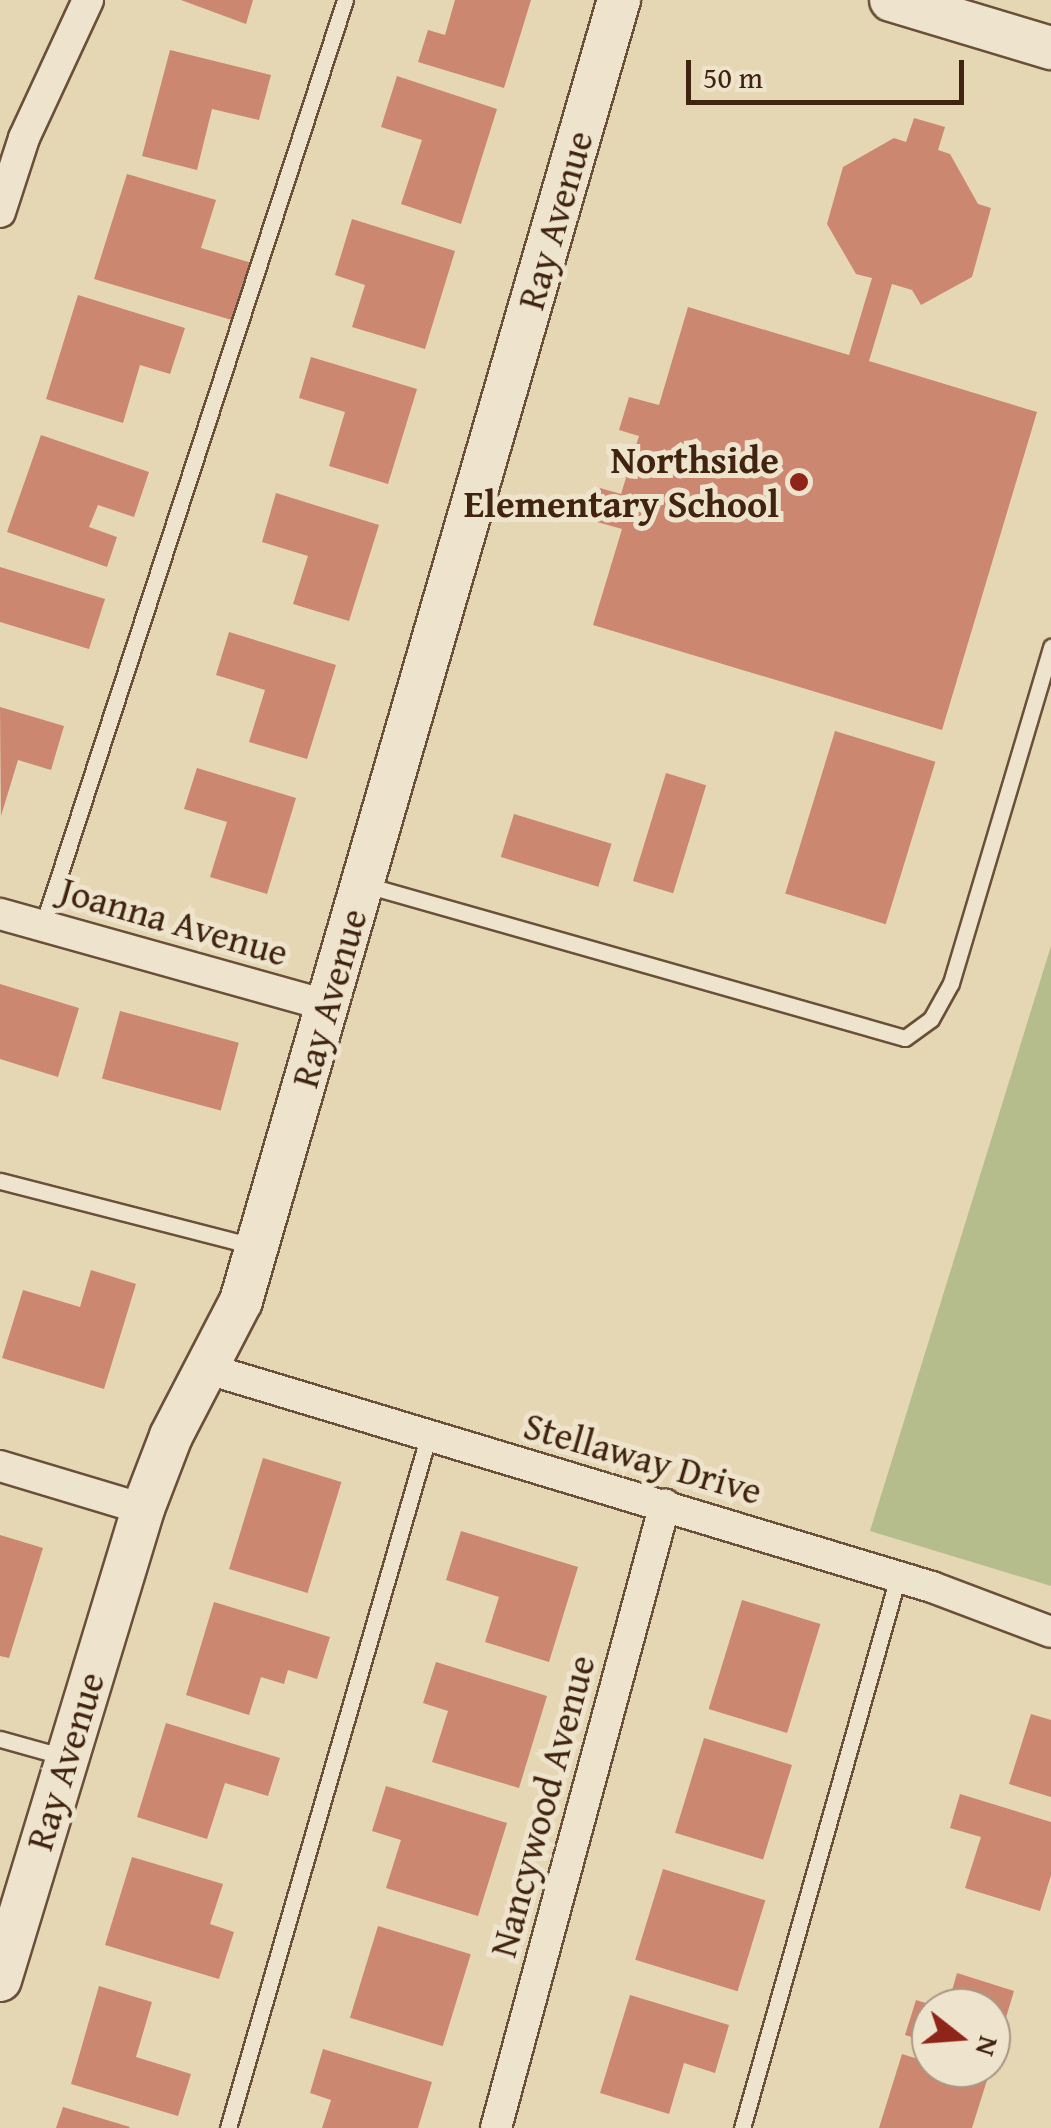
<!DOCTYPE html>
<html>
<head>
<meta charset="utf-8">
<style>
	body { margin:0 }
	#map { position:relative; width:1051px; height:2128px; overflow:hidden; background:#e5d6b4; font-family:"Gentium Book Plus",serif }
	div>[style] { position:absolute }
	.green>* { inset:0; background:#b6bd8c }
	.building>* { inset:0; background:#cc8771; transform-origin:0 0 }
	.roads { filter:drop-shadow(2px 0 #6a5038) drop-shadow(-2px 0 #6a5038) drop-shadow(0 2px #6a5038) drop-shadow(0 -2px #6a5038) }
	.lane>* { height:15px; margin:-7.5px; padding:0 7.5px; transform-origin:7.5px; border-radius:7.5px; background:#eee4ce }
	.street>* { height:30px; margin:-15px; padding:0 15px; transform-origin:15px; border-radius:15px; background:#eee4ce }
	.secondary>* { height:42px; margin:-21px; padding:0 21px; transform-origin:21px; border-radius:21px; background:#eee4ce }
	.dots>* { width:28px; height:28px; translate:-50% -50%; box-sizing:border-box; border:5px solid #eee4ce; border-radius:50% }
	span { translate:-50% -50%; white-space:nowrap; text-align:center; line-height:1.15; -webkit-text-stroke:10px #eee4ce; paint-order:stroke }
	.street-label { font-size:38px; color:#41240f }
	.poi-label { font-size:38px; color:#41240f; font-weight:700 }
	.right { translate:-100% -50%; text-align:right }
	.north { position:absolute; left:911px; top:1988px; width:100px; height:100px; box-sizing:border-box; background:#eee4ce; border:2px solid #a99782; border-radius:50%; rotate:107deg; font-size:28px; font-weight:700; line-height:40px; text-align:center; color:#41240f }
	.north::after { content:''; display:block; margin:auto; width:35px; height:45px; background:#8f2418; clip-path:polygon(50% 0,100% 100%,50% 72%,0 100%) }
	.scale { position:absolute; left:686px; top:60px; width:278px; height:45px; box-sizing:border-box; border:5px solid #41240f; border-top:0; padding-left:12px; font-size:30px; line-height:35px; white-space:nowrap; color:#41240f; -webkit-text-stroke:8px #eee4ce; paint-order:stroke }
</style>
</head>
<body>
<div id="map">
	<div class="green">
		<div style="clip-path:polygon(1051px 946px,1051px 1586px,870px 1531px)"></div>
	</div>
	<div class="building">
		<div style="clip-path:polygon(181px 0,253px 0,246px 24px)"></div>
		<div style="clip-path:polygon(455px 0,531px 0,504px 88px,418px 62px,428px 30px,445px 35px)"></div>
		<div style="clip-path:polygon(170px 50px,271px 75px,259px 120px,212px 109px,197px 170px,142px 156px)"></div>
		<div style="clip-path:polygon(397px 76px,497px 109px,461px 224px,401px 204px,422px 140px,381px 127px)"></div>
		<div style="clip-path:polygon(914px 118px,945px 127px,938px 150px,950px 154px,978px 204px,991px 208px,972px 277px,921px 305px,912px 290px,892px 284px,869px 361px,1037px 412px,942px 730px,593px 625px,622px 529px,590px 520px,600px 488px,621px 494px,639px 436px,619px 430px,629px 397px,659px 405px,688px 307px,849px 355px,872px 278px,856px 274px,827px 224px,843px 167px,894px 138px,906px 142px)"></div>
		<div style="clip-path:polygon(127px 174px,216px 200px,201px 248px,252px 263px,235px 321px,94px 279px)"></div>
		<div style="clip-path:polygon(352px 219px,455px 251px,425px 349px,352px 327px,365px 285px,335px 275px)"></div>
		<div style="clip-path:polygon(78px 295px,185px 328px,170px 374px,140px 365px,123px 423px,46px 399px)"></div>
		<div style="clip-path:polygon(311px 357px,417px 389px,388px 484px,329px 466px,345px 412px,299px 398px)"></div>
		<div style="clip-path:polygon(41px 435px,149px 472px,134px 517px,98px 505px,89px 527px,117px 537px,107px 567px,7px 532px)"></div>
		<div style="clip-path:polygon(276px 493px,379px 525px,349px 621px,293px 604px,308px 556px,262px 542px)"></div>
		<div style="clip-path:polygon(0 567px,105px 599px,89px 649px,0 622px)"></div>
		<div style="clip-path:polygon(229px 632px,336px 665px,307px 759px,249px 742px,265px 690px,216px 675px)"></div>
		<div style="clip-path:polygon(0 707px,64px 726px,51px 770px,18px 760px,1px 816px)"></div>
		<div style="left:835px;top:731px;width:105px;height:170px;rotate:17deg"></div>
		<div style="clip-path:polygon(197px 768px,296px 798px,267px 894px,210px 877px,227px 822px,184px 809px)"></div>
		<div style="left:666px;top:773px;width:42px;height:113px;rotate:17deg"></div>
		<div style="left:514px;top:814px;width:102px;height:45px;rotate:17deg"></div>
		<div style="clip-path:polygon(0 984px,79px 1008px,58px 1077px,0 1059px)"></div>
		<div style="left:120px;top:1011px;width:123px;height:70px;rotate:15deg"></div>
		<div style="clip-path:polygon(91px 1270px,136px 1284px,104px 1389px,2px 1358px,23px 1290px,80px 1307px)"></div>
		<div style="left:263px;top:1458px;width:82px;height:116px;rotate:17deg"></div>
		<div style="clip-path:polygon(461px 1531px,578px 1567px,549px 1662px,485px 1642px,499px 1597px,446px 1580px)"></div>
		<div style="clip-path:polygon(0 1535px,43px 1548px,9px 1658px,0 1656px)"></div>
		<div style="left:742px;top:1600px;width:82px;height:114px;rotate:17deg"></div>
		<div style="clip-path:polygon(214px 1602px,330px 1637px,317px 1679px,288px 1670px,284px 1684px,261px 1677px,249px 1715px,186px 1695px)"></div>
		<div style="clip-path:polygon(436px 1662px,547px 1696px,519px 1788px,432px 1762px,448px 1711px,423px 1703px)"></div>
		<div style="clip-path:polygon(1031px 1714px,1051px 1720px,1051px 1797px,1009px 1784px)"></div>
		<div style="clip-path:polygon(166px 1723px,280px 1758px,268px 1796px,225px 1783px,207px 1839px,137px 1817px)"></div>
		<div style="left:704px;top:1738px;width:92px;height:99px;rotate:17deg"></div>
		<div style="clip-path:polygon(386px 1786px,507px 1823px,478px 1916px,386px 1888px,401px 1840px,372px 1831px)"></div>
		<div style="clip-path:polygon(960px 1794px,1051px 1822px,1051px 1875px,1040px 1911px,965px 1888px,981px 1837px,950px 1828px)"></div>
		<div style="clip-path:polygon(132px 1857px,223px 1884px,210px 1924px,234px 1932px,219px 1979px,105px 1945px)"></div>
		<div style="left:663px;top:1869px;width:107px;height:95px;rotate:17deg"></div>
		<div style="left:378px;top:1926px;width:97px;height:96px;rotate:17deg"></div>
		<div style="clip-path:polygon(957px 1973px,1014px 1991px,992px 2064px,991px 2008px,947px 2008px)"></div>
		<div style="clip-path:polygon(99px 1986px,152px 2002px,136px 2057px,191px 2074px,178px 2116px,71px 2084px)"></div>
		<div style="clip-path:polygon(630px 1995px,729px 2025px,715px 2073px,684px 2063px,669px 2114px,600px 2093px)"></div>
		<div style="clip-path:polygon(916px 2000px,939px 2007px,931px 2008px,931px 2043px,905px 2035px)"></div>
		<div style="clip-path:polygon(323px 2049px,432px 2082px,418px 2128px,322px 2128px,331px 2100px,310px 2093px)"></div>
		<div style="clip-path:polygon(902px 2054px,931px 2063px,931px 2068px,987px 2080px,972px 2128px,879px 2128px)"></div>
		<div style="clip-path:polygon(63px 2107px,130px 2127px,129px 2128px,56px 2128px)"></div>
	</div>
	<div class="roads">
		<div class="lane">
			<div style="left:366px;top:885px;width:560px;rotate:15.85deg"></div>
			<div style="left:905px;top:1038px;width:32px;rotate:-36deg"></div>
			<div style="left:931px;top:1019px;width:41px;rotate:-60.9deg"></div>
			<div style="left:951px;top:983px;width:351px;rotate:-73.4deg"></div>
			<div style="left:43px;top:925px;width:973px;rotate:-71.92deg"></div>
			<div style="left:0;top:1181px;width:261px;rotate:14.4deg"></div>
			<div style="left:0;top:1739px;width:67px;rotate:15.5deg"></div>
			<div style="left:228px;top:2128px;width:718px;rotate:-73.84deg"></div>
			<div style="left:742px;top:2128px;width:573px;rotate:-74.19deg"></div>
		</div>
		<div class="street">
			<div style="left:0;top:212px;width:78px;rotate:-72deg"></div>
			<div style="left:24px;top:138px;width:152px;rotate:-65.1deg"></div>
			<div style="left:0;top:914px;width:339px;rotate:15.6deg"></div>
			<div style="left:208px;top:1369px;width:756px;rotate:16.76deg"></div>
			<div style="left:932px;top:1587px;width:127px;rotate:20.7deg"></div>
			<div style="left:0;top:1466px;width:149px;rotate:16.7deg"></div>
			<div style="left:496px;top:2128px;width:646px;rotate:-74.85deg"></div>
		</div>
		<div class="secondary">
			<div style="left:891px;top:0;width:167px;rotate:16.7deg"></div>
			<div style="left:0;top:1980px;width:492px;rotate:-73.1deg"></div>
			<div style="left:143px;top:1509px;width:78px;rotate:-69deg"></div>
			<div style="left:171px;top:1436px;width:152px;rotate:-62.6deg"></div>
			<div style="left:241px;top:1301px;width:1355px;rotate:-73.8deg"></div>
		</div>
	</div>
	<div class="dots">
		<div style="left:799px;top:482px;background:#8f2418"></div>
	</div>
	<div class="street-label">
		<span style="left:555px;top:220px;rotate:-74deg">Ray Avenue</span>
		<span style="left:174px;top:921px;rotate:16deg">Joanna Avenue</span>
		<span style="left:329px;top:998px;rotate:-74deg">Ray Avenue</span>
		<span style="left:643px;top:1458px;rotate:16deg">Stellaway Drive</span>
		<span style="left:65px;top:1761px;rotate:-73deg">Ray Avenue</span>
		<span style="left:542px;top:1806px;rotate:-75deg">Nancywood Avenue</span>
	</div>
	<div class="poi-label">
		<span class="right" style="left:779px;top:482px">Northside<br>Elementary School</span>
	</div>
	<div class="north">N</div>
	<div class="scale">50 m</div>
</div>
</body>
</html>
